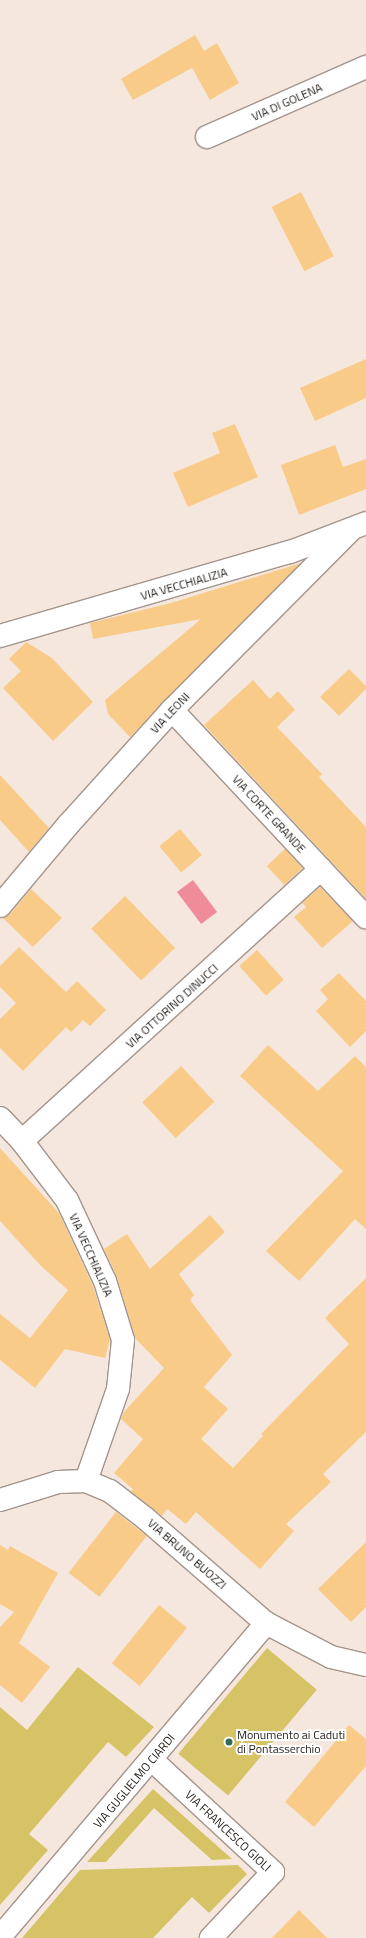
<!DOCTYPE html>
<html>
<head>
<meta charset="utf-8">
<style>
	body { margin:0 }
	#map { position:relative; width:366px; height:1938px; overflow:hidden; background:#f6e7de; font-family:"Titillium Web",sans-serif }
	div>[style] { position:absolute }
	.green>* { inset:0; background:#d6c365; transform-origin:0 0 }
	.water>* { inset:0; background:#f08b9a; transform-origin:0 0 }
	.building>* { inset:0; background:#f9cb88; transform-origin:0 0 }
	.roads { filter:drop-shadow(1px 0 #a3958d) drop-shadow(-1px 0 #a3958d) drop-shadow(0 1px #a3958d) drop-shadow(0 -1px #a3958d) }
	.minor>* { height:22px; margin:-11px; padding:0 11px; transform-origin:11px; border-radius:11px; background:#fff }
	.dots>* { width:11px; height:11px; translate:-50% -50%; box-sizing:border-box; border:2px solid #fff; border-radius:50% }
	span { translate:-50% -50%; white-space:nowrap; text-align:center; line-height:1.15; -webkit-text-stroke:4px #fff; paint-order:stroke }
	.street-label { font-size:12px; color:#221d19 }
	.poi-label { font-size:12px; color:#221d19 }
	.left { translate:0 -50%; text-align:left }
</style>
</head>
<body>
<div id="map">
	<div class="green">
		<div style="left:267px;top:1648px;width:65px;height:138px;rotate:40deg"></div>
		<div style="clip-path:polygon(78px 1667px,154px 1727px,126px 1757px,108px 1742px,29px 1834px,48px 1850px,0 1905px,0 1707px,27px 1730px)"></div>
		<div style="clip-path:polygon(153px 1789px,232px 1859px,212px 1860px,154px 1808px,106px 1862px,87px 1862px)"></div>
		<div style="clip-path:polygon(238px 1865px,247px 1874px,209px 1913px,192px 1897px,153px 1938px,22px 1938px,80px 1870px)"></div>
	</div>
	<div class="water">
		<div style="left:193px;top:880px;width:40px;height:20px;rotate:53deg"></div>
	</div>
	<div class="building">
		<div style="clip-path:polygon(195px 35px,204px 51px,217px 43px,239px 83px,210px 100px,192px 68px,133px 100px,121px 79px)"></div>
		<div style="left:301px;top:192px;width:72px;height:33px;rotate:63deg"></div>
		<div style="clip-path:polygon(366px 359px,366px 398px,315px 421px,300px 388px)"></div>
		<div style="clip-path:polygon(235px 424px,258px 477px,188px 507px,173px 473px,220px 453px,212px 433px)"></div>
		<div style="clip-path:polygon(335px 445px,343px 467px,366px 459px,366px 489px,299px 515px,281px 465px)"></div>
		<div style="clip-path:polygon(301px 563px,130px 737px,108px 714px,105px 700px,201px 619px,93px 639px,90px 623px,171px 603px)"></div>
		<div style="clip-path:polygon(26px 642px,52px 658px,93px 702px,53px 741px,3px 688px,21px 671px,9px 659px)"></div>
		<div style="clip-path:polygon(349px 669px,366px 686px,366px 689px,339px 716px,320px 697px)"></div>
		<div style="clip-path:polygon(253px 680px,270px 699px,278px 691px,295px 710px,277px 727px,322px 774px,319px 777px,366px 827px,366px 899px,204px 725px)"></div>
		<div style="clip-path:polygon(0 775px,49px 828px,29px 852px,0 820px)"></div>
		<div style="left:180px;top:829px;width:34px;height:27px;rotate:50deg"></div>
		<div style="left:285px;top:849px;width:26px;height:25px;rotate:47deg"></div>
		<div style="clip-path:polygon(320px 887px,353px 921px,322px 948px,294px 917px,306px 907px,302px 903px)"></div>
		<div style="clip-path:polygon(31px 889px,62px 918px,33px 947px,3px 918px,10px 914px)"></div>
		<div style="left:125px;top:896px;width:72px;height:47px;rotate:46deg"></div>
		<div style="clip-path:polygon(19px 947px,66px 992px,77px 981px,106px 1010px,90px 1026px,83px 1020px,71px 1032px,66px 1027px,23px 1071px,0 1048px,0 1019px,16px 1003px,0 987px,0 966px)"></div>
		<div style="left:257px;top:950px;width:40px;height:24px;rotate:48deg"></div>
		<div style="clip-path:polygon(339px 973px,366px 1001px,366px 1031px,350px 1047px,316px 1011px,328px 999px,320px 990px)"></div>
		<div style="clip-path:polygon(268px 1045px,318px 1091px,355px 1056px,366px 1067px,366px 1229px,355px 1219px,299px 1281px,266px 1251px,343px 1171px,240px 1076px)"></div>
		<div style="left:181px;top:1066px;width:49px;height:53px;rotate:47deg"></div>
		<div style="clip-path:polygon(0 1148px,59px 1213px,93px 1286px,110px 1339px,105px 1358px,65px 1349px,35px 1388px,0 1360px,0 1314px,30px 1338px,68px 1290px,41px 1266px,0 1221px)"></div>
		<div style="clip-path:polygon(210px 1215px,225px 1232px,179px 1274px,194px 1295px,190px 1300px,232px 1355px,204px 1387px,228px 1409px,201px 1439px,233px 1468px,263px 1436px,261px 1434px,349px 1344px,325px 1318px,366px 1278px,366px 1432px,323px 1474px,331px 1482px,286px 1524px,294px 1531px,260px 1569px,196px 1512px,186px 1524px,167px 1509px,162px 1516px,131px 1492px,133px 1489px,114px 1473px,143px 1439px,121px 1419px,123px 1413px,164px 1368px,135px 1338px,117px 1277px,104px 1249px,127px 1234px,150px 1269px)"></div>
		<div style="left:116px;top:1512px;width:39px;height:77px;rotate:38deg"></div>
		<div style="clip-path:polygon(366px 1542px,366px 1607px,351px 1622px,318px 1589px)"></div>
		<div style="clip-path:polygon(0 1545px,8px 1550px,10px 1546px,58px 1573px,19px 1643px,50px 1667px,22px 1703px,0 1685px,0 1627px,14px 1612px,0 1604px)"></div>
		<div style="left:159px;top:1605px;width:36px;height:75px;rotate:39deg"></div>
		<div style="clip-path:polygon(349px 1725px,366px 1739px,366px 1766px,314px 1827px,285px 1802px)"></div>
		<div style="clip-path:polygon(299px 1910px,327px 1938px,272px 1938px)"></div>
	</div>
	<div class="roads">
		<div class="minor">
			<div style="left:207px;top:137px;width:174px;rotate:-23.8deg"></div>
			<div style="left:0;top:636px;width:302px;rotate:-16.2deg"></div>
			<div style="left:290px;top:552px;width:81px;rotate:-20.9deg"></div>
			<div style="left:172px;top:710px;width:284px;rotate:46.9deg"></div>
			<div style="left:0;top:906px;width:106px;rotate:-50deg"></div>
			<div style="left:68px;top:825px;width:155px;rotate:-47.9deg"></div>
			<div style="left:172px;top:710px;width:254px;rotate:-45.2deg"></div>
			<div style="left:0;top:1118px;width:32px;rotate:46deg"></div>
			<div style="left:22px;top:1141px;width:74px;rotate:52.7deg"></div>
			<div style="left:67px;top:1200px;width:89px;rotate:64.9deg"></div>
			<div style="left:105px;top:1281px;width:62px;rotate:73deg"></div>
			<div style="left:123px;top:1340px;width:49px;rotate:95.8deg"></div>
			<div style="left:118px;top:1389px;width:97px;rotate:109.2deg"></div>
			<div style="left:22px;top:1141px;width:404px;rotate:-42.3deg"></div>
			<div style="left:0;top:1500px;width:61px;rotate:-17.2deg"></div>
			<div style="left:58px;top:1482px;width:28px;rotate:-2deg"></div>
			<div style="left:86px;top:1481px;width:26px;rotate:23deg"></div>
			<div style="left:110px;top:1491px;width:44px;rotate:37.6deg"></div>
			<div style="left:145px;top:1518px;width:160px;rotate:41deg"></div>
			<div style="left:266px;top:1623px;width:73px;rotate:27.6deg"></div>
			<div style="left:331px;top:1657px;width:36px;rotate:13deg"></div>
			<div style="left:152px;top:1760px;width:165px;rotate:42.8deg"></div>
			<div style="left:273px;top:1872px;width:91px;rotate:133.2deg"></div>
			<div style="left:0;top:1937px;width:412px;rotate:-49.7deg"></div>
		</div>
	</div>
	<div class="dots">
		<div style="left:229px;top:1742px;background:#336c54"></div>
	</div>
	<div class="street-label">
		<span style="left:287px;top:102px;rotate:-24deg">VIA DI GOLENA</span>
		<span style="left:184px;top:584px;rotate:-16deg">VIA VECCHIALIZIA</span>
		<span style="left:170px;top:713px;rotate:-47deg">VIA LEONI</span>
		<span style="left:269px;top:814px;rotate:47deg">VIA CORTE GRANDE</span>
		<span style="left:172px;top:1006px;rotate:-42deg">VIA OTTORINO DINUCCI</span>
		<span style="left:91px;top:1255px;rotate:66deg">VIA VECCHIALIZIA</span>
		<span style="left:187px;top:1554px;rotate:41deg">VIA BRUNO BUOZZI</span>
		<span style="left:134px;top:1781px;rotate:-50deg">VIA GUGLIELMO CIARDI</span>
		<span style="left:228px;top:1831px;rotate:43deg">VIA FRANCESCO GIOLI</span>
	</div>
	<div class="poi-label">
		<span class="left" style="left:237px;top:1742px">Monumento ai Caduti<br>di Pontasserchio</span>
	</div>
</div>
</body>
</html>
